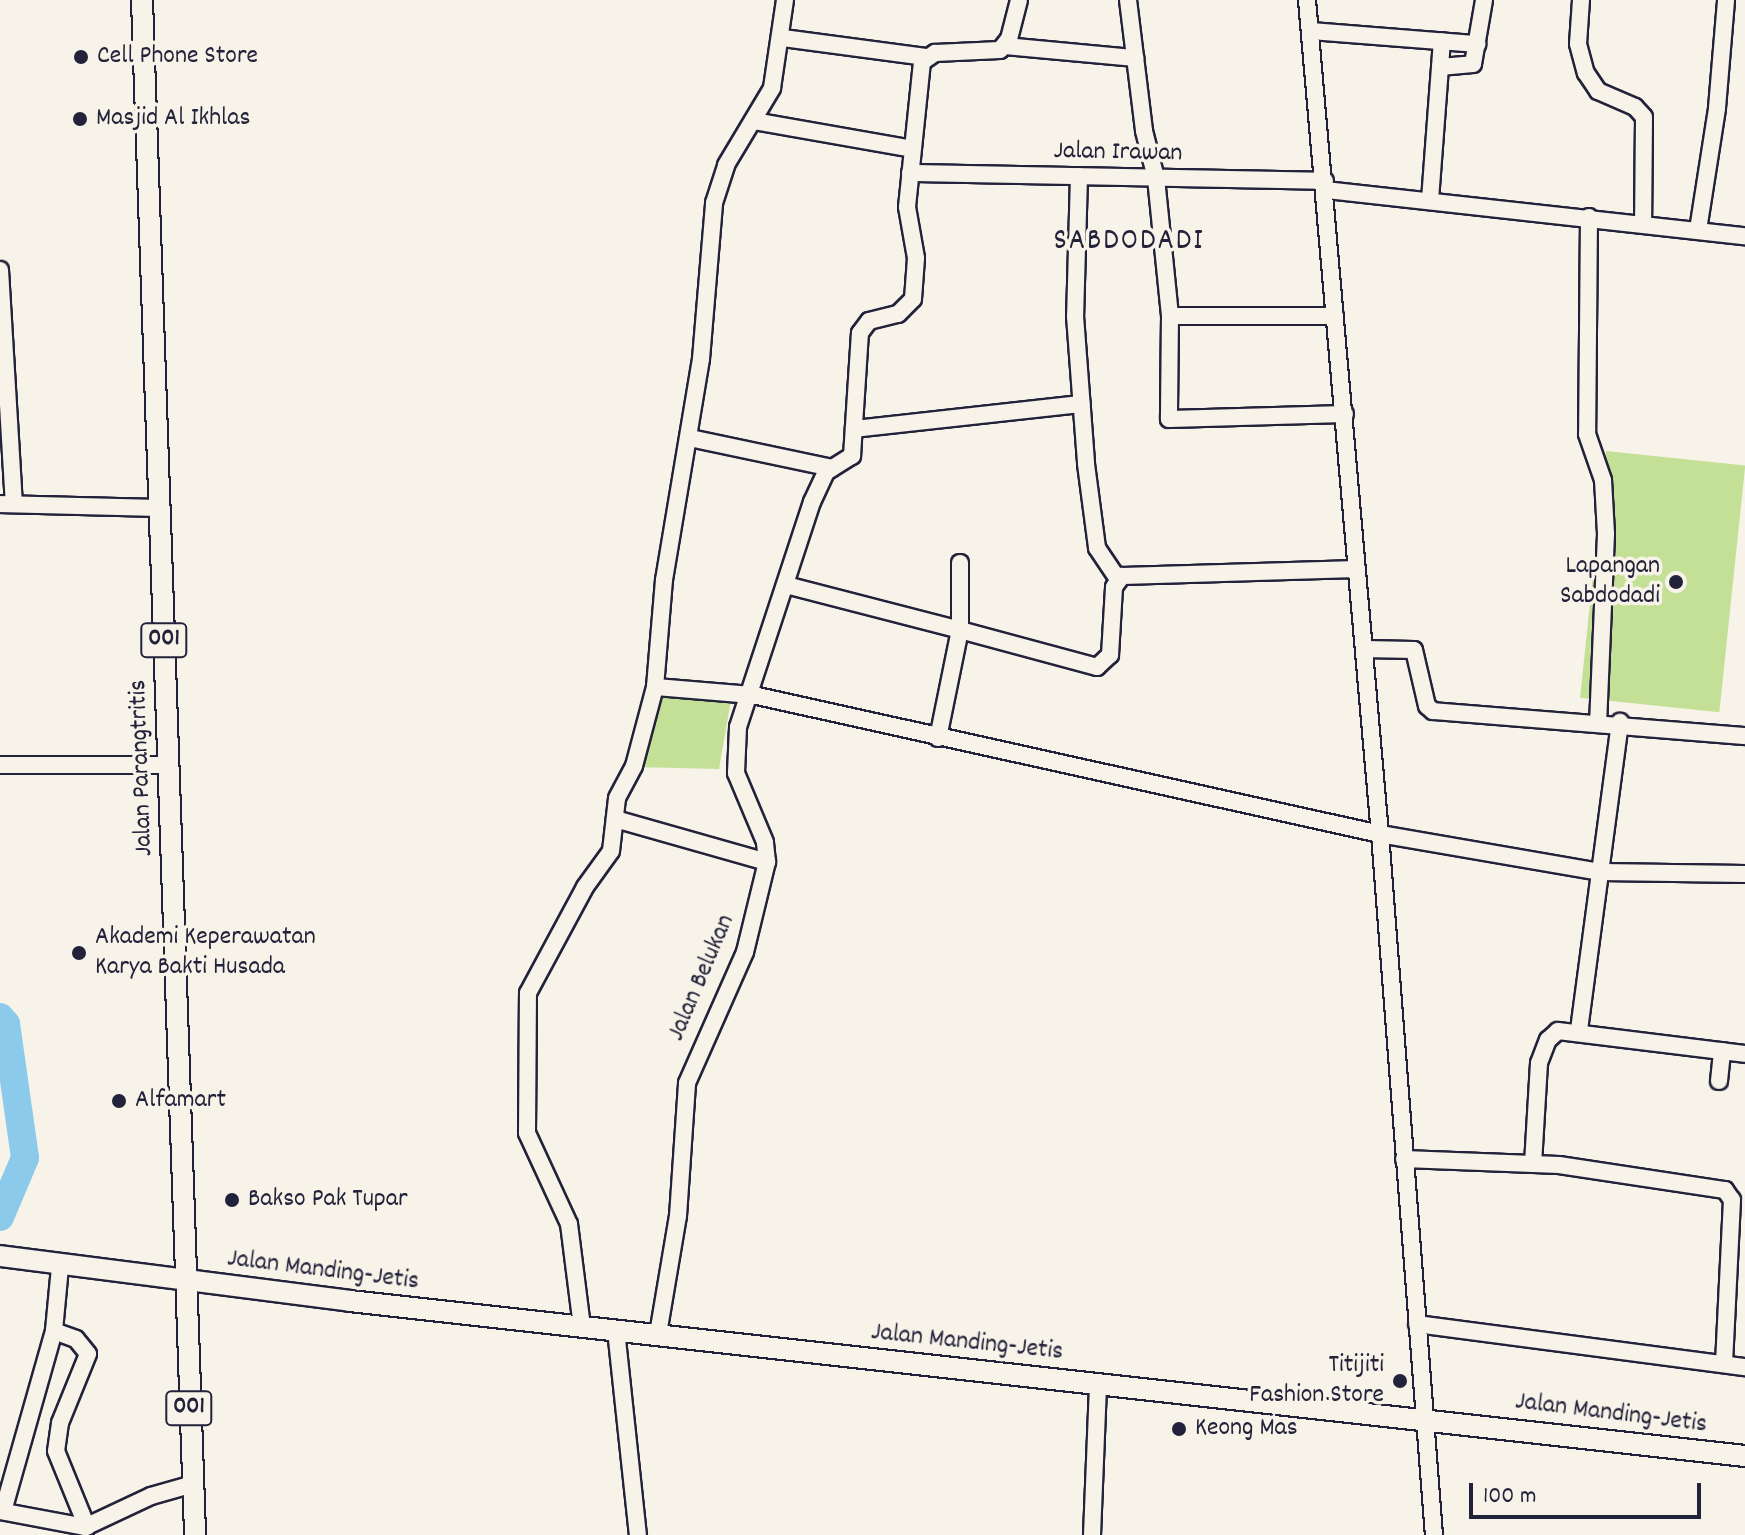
<!DOCTYPE html>
<html>
<head>
<meta charset="utf-8">
<style>
	body { margin:0 }
	#map { position:relative; width:1745px; height:1535px; overflow:hidden; background:#f7f3e8; font-family:Dekko,sans-serif }
	div>[style] { position:absolute }
	.green>* { inset:0; background:#c4df96; transform-origin:0 0 }
	.river>* { height:28px; margin:-14px; padding:0 14px; transform-origin:14px; border-radius:14px; background:#8bcaeb }
	.roads { filter:drop-shadow(2px 0 #22223b) drop-shadow(-2px 0 #22223b) drop-shadow(0 2px #22223b) drop-shadow(0 -2px #22223b) }
	.minor>* { height:16px; margin:-8px; padding:0 8px; transform-origin:8px; border-radius:8px; background:#f7f3e8 }
	.major>* { height:20px; margin:-10px; padding:0 10px; transform-origin:10px; border-radius:10px; background:#f7f3e8 }
	.dots>* { width:22px; height:22px; translate:-50% -50%; box-sizing:border-box; border:4px solid #f7f3e8; border-radius:50% }
	span { translate:-50% -50%; white-space:nowrap; text-align:center; line-height:1.15; -webkit-text-stroke:7px #f7f3e8; paint-order:stroke }
	.shield-label span { padding:2px 6px; background:#f7f3e8; border:2px solid; border-radius:6px; -webkit-text-stroke-width:0 }
	.shield-label { font-size:24px; color:#22223b; font-weight:700 }
	.poi-label { font-size:26px; color:#22223b }
	.left { translate:0 -50%; text-align:left }
	.right { translate:-100% -50%; text-align:right }
	.street-label { font-size:26px; color:#22223b }
	.quarter-label { font-size:30px; color:#22223b; letter-spacing:2px }
	.scale { position:absolute; left:1469px; top:1483px; width:232px; height:36px; box-sizing:border-box; border:4px solid #22223b; border-top:0; padding-left:10px; font-size:24px; line-height:28px; white-space:nowrap; color:#22223b; -webkit-text-stroke:6px #f7f3e8; paint-order:stroke }
</style>
</head>
<body>
<div id="map">
	<div class="green">
		<div style="left:1606px;top:451px;width:140px;height:248px;rotate:6deg"></div>
		<div style="clip-path:polygon(657px 691px,731px 700px,719px 769px,634px 767px)"></div>
	</div>
	<div class="river">
		<div style="left:0;top:1017px;width:9px;rotate:49deg"></div>
		<div style="left:6px;top:1024px;width:135px;rotate:81.9deg"></div>
		<div style="left:25px;top:1158px;width:64px;rotate:113deg"></div>
	</div>
	<div class="roads">
		<div class="minor">
			<div style="left:1128px;top:0;width:132px;rotate:83deg"></div>
			<div style="left:1144px;top:131px;width:49px;rotate:75.7deg"></div>
			<div style="left:1156px;top:178px;width:139px;rotate:84.2deg"></div>
			<div style="left:1170px;top:316px;width:103px;rotate:90.6deg"></div>
			<div style="left:1169px;top:419px;width:176px;rotate:-1.6deg"></div>
			<div style="left:1307px;top:0;width:837px;rotate:85deg"></div>
			<div style="left:1380px;top:834px;width:703px;rotate:85.6deg"></div>
			<div style="left:1581px;top:0;width:44px;rotate:93.9deg"></div>
			<div style="left:1578px;top:44px;width:30px;rotate:75deg"></div>
			<div style="left:1586px;top:73px;width:22px;rotate:56deg"></div>
			<div style="left:1598px;top:91px;width:40px;rotate:23.4deg"></div>
			<div style="left:1635px;top:107px;width:13px;rotate:48deg"></div>
			<div style="left:1644px;top:117px;width:106px;rotate:90.5deg"></div>
			<div style="left:1311px;top:31px;width:167px;rotate:4.5deg"></div>
			<div style="left:783px;top:38px;width:144px;rotate:7.6deg"></div>
			<div style="left:1005px;top:46px;width:131px;rotate:5.3deg"></div>
			<div style="left:1440px;top:67px;width:33px;rotate:-5deg"></div>
			<div style="left:1473px;top:64px;width:65px;rotate:-80.2deg"></div>
			<div style="left:754px;top:121px;width:160px;rotate:10deg"></div>
			<div style="left:910px;top:173px;width:415px;rotate:1.1deg"></div>
			<div style="left:1079px;top:176px;width:140px;rotate:91.6deg"></div>
			<div style="left:1075px;top:316px;width:148px;rotate:85.7deg"></div>
			<div style="left:1086px;top:464px;width:85px;rotate:82.5deg"></div>
			<div style="left:1097px;top:548px;width:37px;rotate:56deg"></div>
			<div style="left:1326px;top:190px;width:422px;rotate:6.3deg"></div>
			<div style="left:1430px;top:200px;width:159px;rotate:-85.7deg"></div>
			<div style="left:1589px;top:217px;width:217px;rotate:90.5deg"></div>
			<div style="left:1587px;top:434px;width:49px;rotate:70.8deg"></div>
			<div style="left:1603px;top:480px;width:54px;rotate:86.8deg"></div>
			<div style="left:1606px;top:534px;width:188px;rotate:92.4deg"></div>
			<div style="left:1698px;top:230px;width:123px;rotate:-81.1deg"></div>
			<div style="left:1717px;top:108px;width:108px;rotate:-85.2deg"></div>
			<div style="left:0;top:270px;width:233px;rotate:86.6deg"></div>
			<div style="left:1170px;top:316px;width:165px"></div>
			<div style="left:854px;top:429px;width:229px;rotate:-6.3deg"></div>
			<div style="left:690px;top:438px;width:145px;rotate:11.9deg"></div>
			<div style="left:0;top:504px;width:161px;rotate:1.4deg"></div>
			<div style="left:786px;top:585px;width:180px;rotate:14.5deg"></div>
			<div style="left:960px;top:630px;width:67px;rotate:-90deg"></div>
			<div style="left:1364px;top:649px;width:50px;rotate:1.1deg"></div>
			<div style="left:1414px;top:650px;width:57px;rotate:76.9deg"></div>
			<div style="left:1427px;top:706px;width:8px;rotate:40deg"></div>
			<div style="left:1433px;top:711px;width:313px;rotate:4.6deg"></div>
			<div style="left:655px;top:687px;width:98px;rotate:4.7deg"></div>
			<div style="left:753px;top:695px;width:642px;rotate:12.5deg"></div>
			<div style="left:1380px;top:834px;width:224px;rotate:9.8deg"></div>
			<div style="left:1601px;top:872px;width:144px;rotate:0.8deg"></div>
			<div style="left:938px;top:738px;width:110px;rotate:-78.5deg"></div>
			<div style="left:960px;top:630px;width:142px;rotate:15.1deg"></div>
			<div style="left:1097px;top:667px;width:18px;rotate:-43deg"></div>
			<div style="left:1110px;top:655px;width:68px;rotate:-86.6deg"></div>
			<div style="left:1114px;top:587px;width:14px;rotate:-54deg"></div>
			<div style="left:1122px;top:576px;width:235px;rotate:-1.7deg"></div>
			<div style="left:0;top:765px;width:168px"></div>
			<div style="left:615px;top:819px;width:158px;rotate:15.8deg"></div>
			<div style="left:1579px;top:1030px;width:311px;rotate:-82.4deg"></div>
			<div style="left:1719px;top:1081px;width:30px;rotate:-84deg"></div>
			<div style="left:1404px;top:1159px;width:155px;rotate:2.2deg"></div>
			<div style="left:1559px;top:1165px;width:168px;rotate:8.6deg"></div>
			<div style="left:1725px;top:1190px;width:12px;rotate:55deg"></div>
			<div style="left:1732px;top:1200px;width:163px;rotate:92.8deg"></div>
			<div style="left:1533px;top:1164px;width:101px;rotate:-86.6deg"></div>
			<div style="left:1539px;top:1063px;width:25px;rotate:-69deg"></div>
			<div style="left:1548px;top:1040px;width:13px;rotate:-42deg"></div>
			<div style="left:1558px;top:1031px;width:188px;rotate:7deg"></div>
			<div style="left:60px;top:1267px;width:64px;rotate:95.4deg"></div>
			<div style="left:54px;top:1331px;width:23px;rotate:20deg"></div>
			<div style="left:76px;top:1339px;width:19px;rotate:51deg"></div>
			<div style="left:88px;top:1354px;width:74px;rotate:112.1deg"></div>
			<div style="left:60px;top:1423px;width:28px;rotate:98deg"></div>
			<div style="left:56px;top:1451px;width:82px;rotate:67.8deg"></div>
			<div style="left:1417px;top:1324px;width:331px;rotate:7.5deg"></div>
			<div style="left:582px;top:1327px;width:104px;rotate:-97.2deg"></div>
			<div style="left:569px;top:1224px;width:100px;rotate:-114.8deg"></div>
			<div style="left:527px;top:1133px;width:140px;rotate:-89.6deg"></div>
			<div style="left:528px;top:993px;width:120px;rotate:-61.7deg"></div>
			<div style="left:585px;top:887px;width:44px;rotate:-54.2deg"></div>
			<div style="left:611px;top:851px;width:53px;rotate:-83.5deg"></div>
			<div style="left:617px;top:798px;width:36px;rotate:-62deg"></div>
			<div style="left:634px;top:766px;width:82px;rotate:-75.1deg"></div>
			<div style="left:655px;top:687px;width:107px;rotate:-85.2deg"></div>
			<div style="left:664px;top:580px;width:224px;rotate:-80.5deg"></div>
			<div style="left:701px;top:359px;width:157px;rotate:-85.2deg"></div>
			<div style="left:714px;top:203px;width:40px;rotate:-72deg"></div>
			<div style="left:726px;top:165px;width:90px;rotate:-59.1deg"></div>
			<div style="left:772px;top:88px;width:89px;rotate:-81.6deg"></div>
			<div style="left:616px;top:1330px;width:206px;rotate:83.9deg"></div>
			<div style="left:658px;top:1334px;width:120px;rotate:-80.4deg"></div>
			<div style="left:678px;top:1216px;width:133px;rotate:-86.1deg"></div>
			<div style="left:687px;top:1083px;width:143px;rotate:-66.1deg"></div>
			<div style="left:745px;top:952px;width:93px;rotate:-76.3deg"></div>
			<div style="left:767px;top:862px;width:20px;rotate:-96deg"></div>
			<div style="left:765px;top:842px;width:75px;rotate:-112.8deg"></div>
			<div style="left:736px;top:773px;width:46px;rotate:-87.5deg"></div>
			<div style="left:738px;top:727px;width:237px;rotate:-71.8deg"></div>
			<div style="left:812px;top:502px;width:33px;rotate:-65deg"></div>
			<div style="left:826px;top:472px;width:31px;rotate:-32deg"></div>
			<div style="left:852px;top:456px;width:123px;rotate:-86.3deg"></div>
			<div style="left:860px;top:333px;width:15px;rotate:-53deg"></div>
			<div style="left:869px;top:321px;width:30px;rotate:-14deg"></div>
			<div style="left:898px;top:314px;width:21px;rotate:-45deg"></div>
			<div style="left:913px;top:299px;width:41px;rotate:-85.8deg"></div>
			<div style="left:916px;top:258px;width:52px;rotate:-100deg"></div>
			<div style="left:907px;top:207px;width:146px;rotate:-84.1deg"></div>
			<div style="left:922px;top:62px;width:16px;rotate:-35deg"></div>
			<div style="left:935px;top:53px;width:65px;rotate:-2.6deg"></div>
			<div style="left:1000px;top:50px;width:14px;rotate:-51deg"></div>
			<div style="left:1009px;top:39px;width:40px;rotate:-75.6deg"></div>
			<div style="left:0;top:1511px;width:86px;rotate:10.7deg"></div>
			<div style="left:85px;top:1527px;width:73px;rotate:-25.2deg"></div>
			<div style="left:151px;top:1496px;width:44px;rotate:-15.9deg"></div>
			<div style="left:3px;top:1511px;width:187px;rotate:-74.2deg"></div>
			<div style="left:1092px;top:1535px;width:152px;rotate:-87.7deg"></div>
		</div>
		<div class="major">
			<div style="left:142px;top:0;width:1536px;rotate:88.02deg"></div>
			<div style="left:0;top:1256px;width:353px;rotate:7.3deg"></div>
			<div style="left:350px;top:1301px;width:1404px;rotate:6.34deg"></div>
		</div>
	</div>
	<div class="dots">
		<div style="left:81px;top:57px;background:#22223b"></div>
		<div style="left:80px;top:119px;background:#22223b"></div>
		<div style="left:1676px;top:582px;background:#22223b"></div>
		<div style="left:79px;top:953px;background:#22223b"></div>
		<div style="left:119px;top:1101px;background:#22223b"></div>
		<div style="left:232px;top:1200px;background:#22223b"></div>
		<div style="left:1400px;top:1381px;background:#22223b"></div>
		<div style="left:1179px;top:1429px;background:#22223b"></div>
	</div>
	<div class="shield-label">
		<span style="left:164px;top:640px">001</span>
		<span style="left:189px;top:1408px">001</span>
	</div>
	<div class="poi-label">
		<span class="left" style="left:97px;top:57px">Cell Phone Store</span>
		<span class="left" style="left:96px;top:119px">Masjid Al Ikhlas</span>
		<span class="right" style="left:1660px;top:582px">Lapangan<br>Sabdodadi</span>
		<span class="left" style="left:95px;top:953px">Akademi Keperawatan<br>Karya Bakti Husada</span>
		<span class="left" style="left:135px;top:1101px">Alfamart</span>
		<span class="left" style="left:248px;top:1200px">Bakso Pak Tupar</span>
		<span class="right" style="left:1384px;top:1381px">Titijiti<br>Fashion Store</span>
		<span class="left" style="left:1195px;top:1429px">Keong Mas</span>
	</div>
	<div class="street-label">
		<span style="left:1118px;top:153px;rotate:1deg">Jalan Irawan</span>
		<span style="left:142px;top:768px;rotate:-92deg">Jalan Parangtritis</span>
		<span style="left:702px;top:978px;rotate:-67deg">Jalan Belukan</span>
		<span style="left:323px;top:1271px;rotate:7deg">Jalan Manding-Jetis</span>
		<span style="left:967px;top:1343px;rotate:6deg">Jalan Manding-Jetis</span>
		<span style="left:1611px;top:1414px;rotate:7deg">Jalan Manding-Jetis</span>
	</div>
	<div class="quarter-label">
		<span style="left:1129px;top:243px">SABDODADI</span>
	</div>
	<div class="scale">100 m</div>
</div>
</body>
</html>
